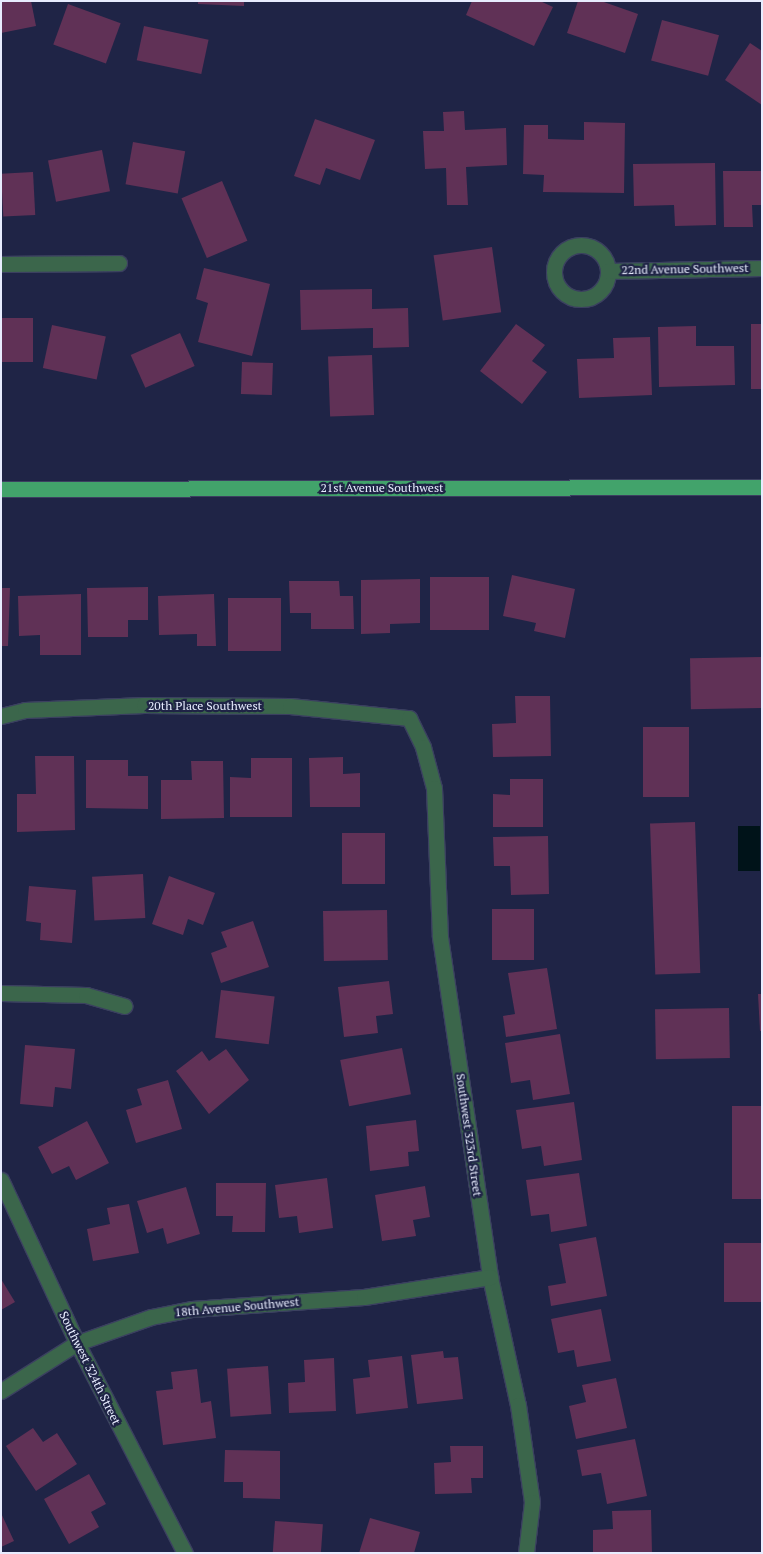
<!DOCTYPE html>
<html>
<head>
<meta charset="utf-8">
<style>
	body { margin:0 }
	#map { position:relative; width:763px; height:1554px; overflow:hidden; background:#1f2446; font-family:"PT Serif",serif }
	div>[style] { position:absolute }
	.water>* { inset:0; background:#001319; transform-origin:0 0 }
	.building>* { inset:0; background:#603156; transform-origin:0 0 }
	.roads { filter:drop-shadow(1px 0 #3b4060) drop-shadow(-1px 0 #3b4060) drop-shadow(0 1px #3b4060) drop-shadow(0 -1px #3b4060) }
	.minor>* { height:15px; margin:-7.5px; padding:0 7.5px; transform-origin:7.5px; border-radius:7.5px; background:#3b664b }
	.minor>.ring { margin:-7.5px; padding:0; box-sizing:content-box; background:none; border:15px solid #3b664b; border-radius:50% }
	.major>* { height:15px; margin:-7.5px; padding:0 7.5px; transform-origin:7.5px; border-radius:7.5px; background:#42a36b }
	span { translate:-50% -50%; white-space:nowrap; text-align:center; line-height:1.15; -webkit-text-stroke:4.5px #1f2446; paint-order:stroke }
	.street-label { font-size:12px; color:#e7ecfe }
	.frame { position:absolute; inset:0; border:2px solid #e7ecfe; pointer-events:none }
</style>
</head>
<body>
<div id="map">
	<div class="water">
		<div style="left:738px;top:826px;width:22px;height:45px"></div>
	</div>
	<div class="building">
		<div style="clip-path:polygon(1px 1px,31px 1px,36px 26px,1px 33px)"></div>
		<div style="clip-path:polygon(198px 1px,244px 1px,244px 6px,198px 4px)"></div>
		<div style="clip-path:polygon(472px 1px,540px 1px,553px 7px,534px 46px,466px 15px)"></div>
		<div style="clip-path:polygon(578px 1px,601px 1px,638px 14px,625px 53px,567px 33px)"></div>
		<div style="left:68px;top:4px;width:56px;height:43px;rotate:20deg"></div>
		<div style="left:662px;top:20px;width:59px;height:42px;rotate:15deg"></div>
		<div style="left:144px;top:26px;width:66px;height:35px;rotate:12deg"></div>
		<div style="clip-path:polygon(750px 43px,762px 51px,762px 105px,725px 80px)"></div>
		<div style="clip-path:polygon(464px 111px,465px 130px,506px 128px,507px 165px,466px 167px,468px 205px,447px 205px,446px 168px,425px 169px,423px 131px,444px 131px,443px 112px)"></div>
		<div style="clip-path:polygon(315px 119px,375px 140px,360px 180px,326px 168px,320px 185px,294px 176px)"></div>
		<div style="clip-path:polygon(584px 122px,625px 123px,624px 193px,543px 192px,544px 175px,523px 174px,524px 125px,548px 125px,548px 139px,584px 140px)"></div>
		<div style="left:133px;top:142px;width:53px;height:43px;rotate:10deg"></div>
		<div style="left:102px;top:150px;width:42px;height:55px;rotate:79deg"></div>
		<div style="clip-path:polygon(715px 163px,716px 225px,675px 226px,674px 205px,634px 206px,633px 164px)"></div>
		<div style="clip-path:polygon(723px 171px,762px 171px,762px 205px,752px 205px,753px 227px,724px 227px)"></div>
		<div style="left:33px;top:172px;width:43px;height:32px;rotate:87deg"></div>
		<div style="left:222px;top:181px;width:65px;height:44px;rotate:67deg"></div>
		<div style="left:492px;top:247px;width:66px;height:59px;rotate:82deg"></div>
		<div style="clip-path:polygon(204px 268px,270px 284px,252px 356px,198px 342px,208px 303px,196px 299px)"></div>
		<div style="clip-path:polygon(372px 289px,372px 309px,408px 308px,409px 347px,373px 348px,373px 328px,301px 330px,300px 290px)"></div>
		<div style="left:1px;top:318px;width:32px;height:44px"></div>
		<div style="clip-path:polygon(516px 324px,545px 345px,532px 361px,547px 372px,522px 404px,480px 371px)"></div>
		<div style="left:751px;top:324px;width:11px;height:65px"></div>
		<div style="left:52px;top:325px;width:55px;height:44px;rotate:12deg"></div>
		<div style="clip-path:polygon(696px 326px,696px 346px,734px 346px,735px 385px,659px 387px,658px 327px)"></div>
		<div style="left:180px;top:333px;width:36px;height:54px;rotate:66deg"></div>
		<div style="clip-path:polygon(650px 337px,652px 395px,579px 398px,577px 359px,614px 358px,613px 338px)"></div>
		<div style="left:372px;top:355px;width:60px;height:44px;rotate:88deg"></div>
		<div style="left:242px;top:362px;width:31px;height:32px;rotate:2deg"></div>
		<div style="clip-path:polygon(512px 575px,575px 589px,565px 638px,534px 631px,536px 623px,503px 616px)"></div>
		<div style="left:430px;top:577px;width:59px;height:53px"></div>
		<div style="clip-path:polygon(420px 579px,420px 623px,390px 624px,390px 633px,361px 634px,361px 580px)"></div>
		<div style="clip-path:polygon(289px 581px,339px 581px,340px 596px,353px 596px,354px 629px,311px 629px,311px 613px,290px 613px)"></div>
		<div style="clip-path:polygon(148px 587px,148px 620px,128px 620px,128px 637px,88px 637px,87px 588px)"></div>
		<div style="clip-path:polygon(1px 588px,10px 588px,8px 646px,1px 646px)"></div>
		<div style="clip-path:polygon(81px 594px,81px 655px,40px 655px,40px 635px,19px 636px,18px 596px)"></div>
		<div style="clip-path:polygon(214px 594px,216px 646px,197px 646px,197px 634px,159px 635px,158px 596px)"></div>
		<div style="left:228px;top:598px;width:53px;height:53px"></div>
		<div style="left:761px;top:657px;width:51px;height:71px;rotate:89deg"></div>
		<div style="clip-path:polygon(515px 696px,550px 696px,551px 756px,493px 757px,492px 724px,516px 723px)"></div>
		<div style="left:643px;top:727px;width:46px;height:70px"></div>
		<div style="clip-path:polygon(35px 756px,74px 756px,75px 830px,17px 832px,17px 794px,36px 794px)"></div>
		<div style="clip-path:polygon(343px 757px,343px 774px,360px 773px,360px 807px,310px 807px,309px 758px)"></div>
		<div style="clip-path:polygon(251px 758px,292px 758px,292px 817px,230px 817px,230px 777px,251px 778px)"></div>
		<div style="clip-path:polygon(86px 760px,128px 760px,128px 776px,148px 776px,148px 809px,86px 808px)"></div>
		<div style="clip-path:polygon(191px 761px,223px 761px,224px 818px,161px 819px,161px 780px,192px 780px)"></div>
		<div style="clip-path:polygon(510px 779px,543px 779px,543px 827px,493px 827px,493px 794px,510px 795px)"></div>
		<div style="left:695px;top:822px;width:151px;height:45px;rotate:88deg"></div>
		<div style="left:385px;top:833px;width:51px;height:43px;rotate:90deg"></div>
		<div style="clip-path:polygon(548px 836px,549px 894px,511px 895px,510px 866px,494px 866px,493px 837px)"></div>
		<div style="left:143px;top:874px;width:44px;height:51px;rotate:87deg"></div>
		<div style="clip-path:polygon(169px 876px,215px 893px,203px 925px,188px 919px,183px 935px,152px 924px)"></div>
		<div style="clip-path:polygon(29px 886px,76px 890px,72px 943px,40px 940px,41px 923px,26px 921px)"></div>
		<div style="left:492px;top:909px;width:42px;height:51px"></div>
		<div style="left:387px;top:910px;width:50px;height:64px;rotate:89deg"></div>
		<div style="clip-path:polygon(253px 921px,269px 967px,221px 983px,211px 953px,227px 947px,221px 932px)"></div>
		<div style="clip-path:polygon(547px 968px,557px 1029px,506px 1037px,503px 1016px,515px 1014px,508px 973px)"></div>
		<div style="clip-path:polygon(389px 981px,393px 1014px,376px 1016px,378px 1033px,344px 1037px,338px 987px)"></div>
		<div style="left:221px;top:990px;width:54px;height:48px;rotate:7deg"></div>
		<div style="clip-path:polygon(758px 994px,762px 994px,762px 1031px,760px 1031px)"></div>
		<div style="left:729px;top:1008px;width:50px;height:74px;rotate:89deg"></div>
		<div style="clip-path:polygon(560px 1034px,570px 1094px,533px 1100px,530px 1080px,511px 1083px,505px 1043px)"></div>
		<div style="clip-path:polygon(25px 1045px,75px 1049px,71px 1089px,55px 1087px,53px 1107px,20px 1104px)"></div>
		<div style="left:402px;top:1048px;width:47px;height:63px;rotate:79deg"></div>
		<div style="clip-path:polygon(226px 1049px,249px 1080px,209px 1114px,176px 1071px,202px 1051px,209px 1061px)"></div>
		<div style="clip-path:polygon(168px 1080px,182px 1129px,136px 1143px,126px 1110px,142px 1105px,137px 1089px)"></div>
		<div style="clip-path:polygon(574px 1102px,582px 1160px,544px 1166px,541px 1146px,522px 1149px,516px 1110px)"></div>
		<div style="left:732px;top:1106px;width:30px;height:93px"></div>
		<div style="clip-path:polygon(416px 1120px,419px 1151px,408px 1152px,409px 1166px,370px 1171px,366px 1126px)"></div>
		<div style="clip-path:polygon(87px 1121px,109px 1163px,76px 1180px,69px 1166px,52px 1174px,38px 1147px)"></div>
		<div style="clip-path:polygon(579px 1173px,587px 1226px,551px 1232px,549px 1214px,531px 1216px,526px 1180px)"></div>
		<div style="clip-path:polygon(327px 1178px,333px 1228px,299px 1233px,297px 1216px,279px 1218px,275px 1185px)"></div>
		<div style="clip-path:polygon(216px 1183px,266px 1183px,265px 1232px,232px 1232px,233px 1216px,216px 1216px)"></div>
		<div style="clip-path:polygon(425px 1186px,430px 1217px,413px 1220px,416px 1236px,382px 1241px,375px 1195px)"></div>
		<div style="clip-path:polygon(186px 1187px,200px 1234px,167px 1244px,163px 1228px,147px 1233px,137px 1201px)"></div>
		<div style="clip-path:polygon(129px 1204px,139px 1253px,93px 1261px,87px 1229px,110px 1224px,107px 1208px)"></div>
		<div style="clip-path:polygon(596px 1237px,607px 1296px,551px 1306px,548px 1286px,566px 1283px,559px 1244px)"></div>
		<div style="left:762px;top:1243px;width:59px;height:38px;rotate:90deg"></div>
		<div style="clip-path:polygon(1px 1279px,15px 1302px,1px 1310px)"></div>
		<div style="clip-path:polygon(601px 1309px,611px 1361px,577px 1367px,574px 1350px,558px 1353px,551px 1319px)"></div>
		<div style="clip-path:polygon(443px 1351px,444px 1358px,458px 1357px,463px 1399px,417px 1404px,411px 1355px)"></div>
		<div style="clip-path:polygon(402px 1356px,408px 1408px,356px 1414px,353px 1379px,370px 1377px,368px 1360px)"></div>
		<div style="clip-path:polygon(334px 1358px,336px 1411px,289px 1413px,288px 1383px,305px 1382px,304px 1360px)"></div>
		<div style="left:268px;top:1366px;width:48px;height:41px;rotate:86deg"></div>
		<div style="clip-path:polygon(197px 1369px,201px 1403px,211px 1401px,216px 1438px,163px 1445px,156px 1391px,173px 1389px,171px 1372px)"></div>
		<div style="clip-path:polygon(616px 1378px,627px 1428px,576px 1439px,569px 1406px,586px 1402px,582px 1385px)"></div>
		<div style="clip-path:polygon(33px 1428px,43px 1442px,57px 1433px,77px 1464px,36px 1491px,6px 1446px)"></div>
		<div style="clip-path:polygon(635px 1439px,647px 1496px,607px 1504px,601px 1473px,582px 1476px,577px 1450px)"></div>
		<div style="clip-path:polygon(450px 1446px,483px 1446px,483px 1478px,471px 1478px,472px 1493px,435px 1494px,434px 1463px,451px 1462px)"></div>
		<div style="clip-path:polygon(225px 1450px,280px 1451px,280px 1499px,243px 1498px,243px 1482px,224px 1482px)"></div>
		<div style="clip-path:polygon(89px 1474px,106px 1504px,91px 1512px,99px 1527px,69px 1544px,44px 1499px)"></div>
		<div style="clip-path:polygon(651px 1510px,652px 1553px,593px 1553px,593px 1530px,613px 1529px,612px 1511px)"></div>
		<div style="clip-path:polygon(1px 1513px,14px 1541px,1px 1547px)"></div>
		<div style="clip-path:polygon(370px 1518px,420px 1532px,414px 1553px,359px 1553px)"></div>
		<div style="left:275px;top:1521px;width:48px;height:32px;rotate:4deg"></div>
	</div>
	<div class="roads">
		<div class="minor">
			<div class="ring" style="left:554px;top:245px;width:39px;height:39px"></div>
			<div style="left:1px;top:264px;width:118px;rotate:-0.5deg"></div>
			<div style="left:608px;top:271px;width:154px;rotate:-1.1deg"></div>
			<div style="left:1px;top:716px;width:25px;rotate:-14deg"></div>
			<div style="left:25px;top:710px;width:119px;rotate:-2.4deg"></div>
			<div style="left:144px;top:705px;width:146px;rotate:0.4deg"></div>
			<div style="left:290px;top:706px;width:120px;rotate:5.8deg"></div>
			<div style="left:409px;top:718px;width:32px;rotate:64deg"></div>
			<div style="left:423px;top:747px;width:42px;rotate:75deg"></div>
			<div style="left:434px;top:788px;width:149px;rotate:87.7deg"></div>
			<div style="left:440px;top:937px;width:344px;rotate:81.6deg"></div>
			<div style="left:490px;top:1277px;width:131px;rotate:77.7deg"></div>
			<div style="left:518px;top:1405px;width:98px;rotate:81.8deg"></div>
			<div style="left:532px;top:1502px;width:51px;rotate:96.7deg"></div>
			<div style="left:1px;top:993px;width:85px;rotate:1.3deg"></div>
			<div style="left:86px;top:995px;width:40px;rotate:16deg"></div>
			<div style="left:1px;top:1180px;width:180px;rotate:65deg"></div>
			<div style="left:77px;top:1343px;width:236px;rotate:62.8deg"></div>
			<div style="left:1px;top:1391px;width:90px;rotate:-32.3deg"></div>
			<div style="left:77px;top:1343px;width:78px;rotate:-19.4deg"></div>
			<div style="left:151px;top:1317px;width:42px;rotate:-11deg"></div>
			<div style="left:192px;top:1309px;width:172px;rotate:-4deg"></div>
			<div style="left:364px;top:1297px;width:128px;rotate:-9deg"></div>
		</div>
		<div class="major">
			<div style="left:1px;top:489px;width:761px;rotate:-0.15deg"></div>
		</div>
	</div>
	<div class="street-label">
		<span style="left:685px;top:269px;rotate:-1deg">22nd Avenue Southwest</span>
		<span style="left:382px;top:488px">21st Avenue Southwest</span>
		<span style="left:205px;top:706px">20th Place Southwest</span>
		<span style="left:469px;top:1135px;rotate:82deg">Southwest 323rd Street</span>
		<span style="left:237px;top:1307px;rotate:-5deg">18th Avenue Southwest</span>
		<span style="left:90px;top:1368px;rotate:64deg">Southwest 324th Street</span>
	</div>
	<div class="frame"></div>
</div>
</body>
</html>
